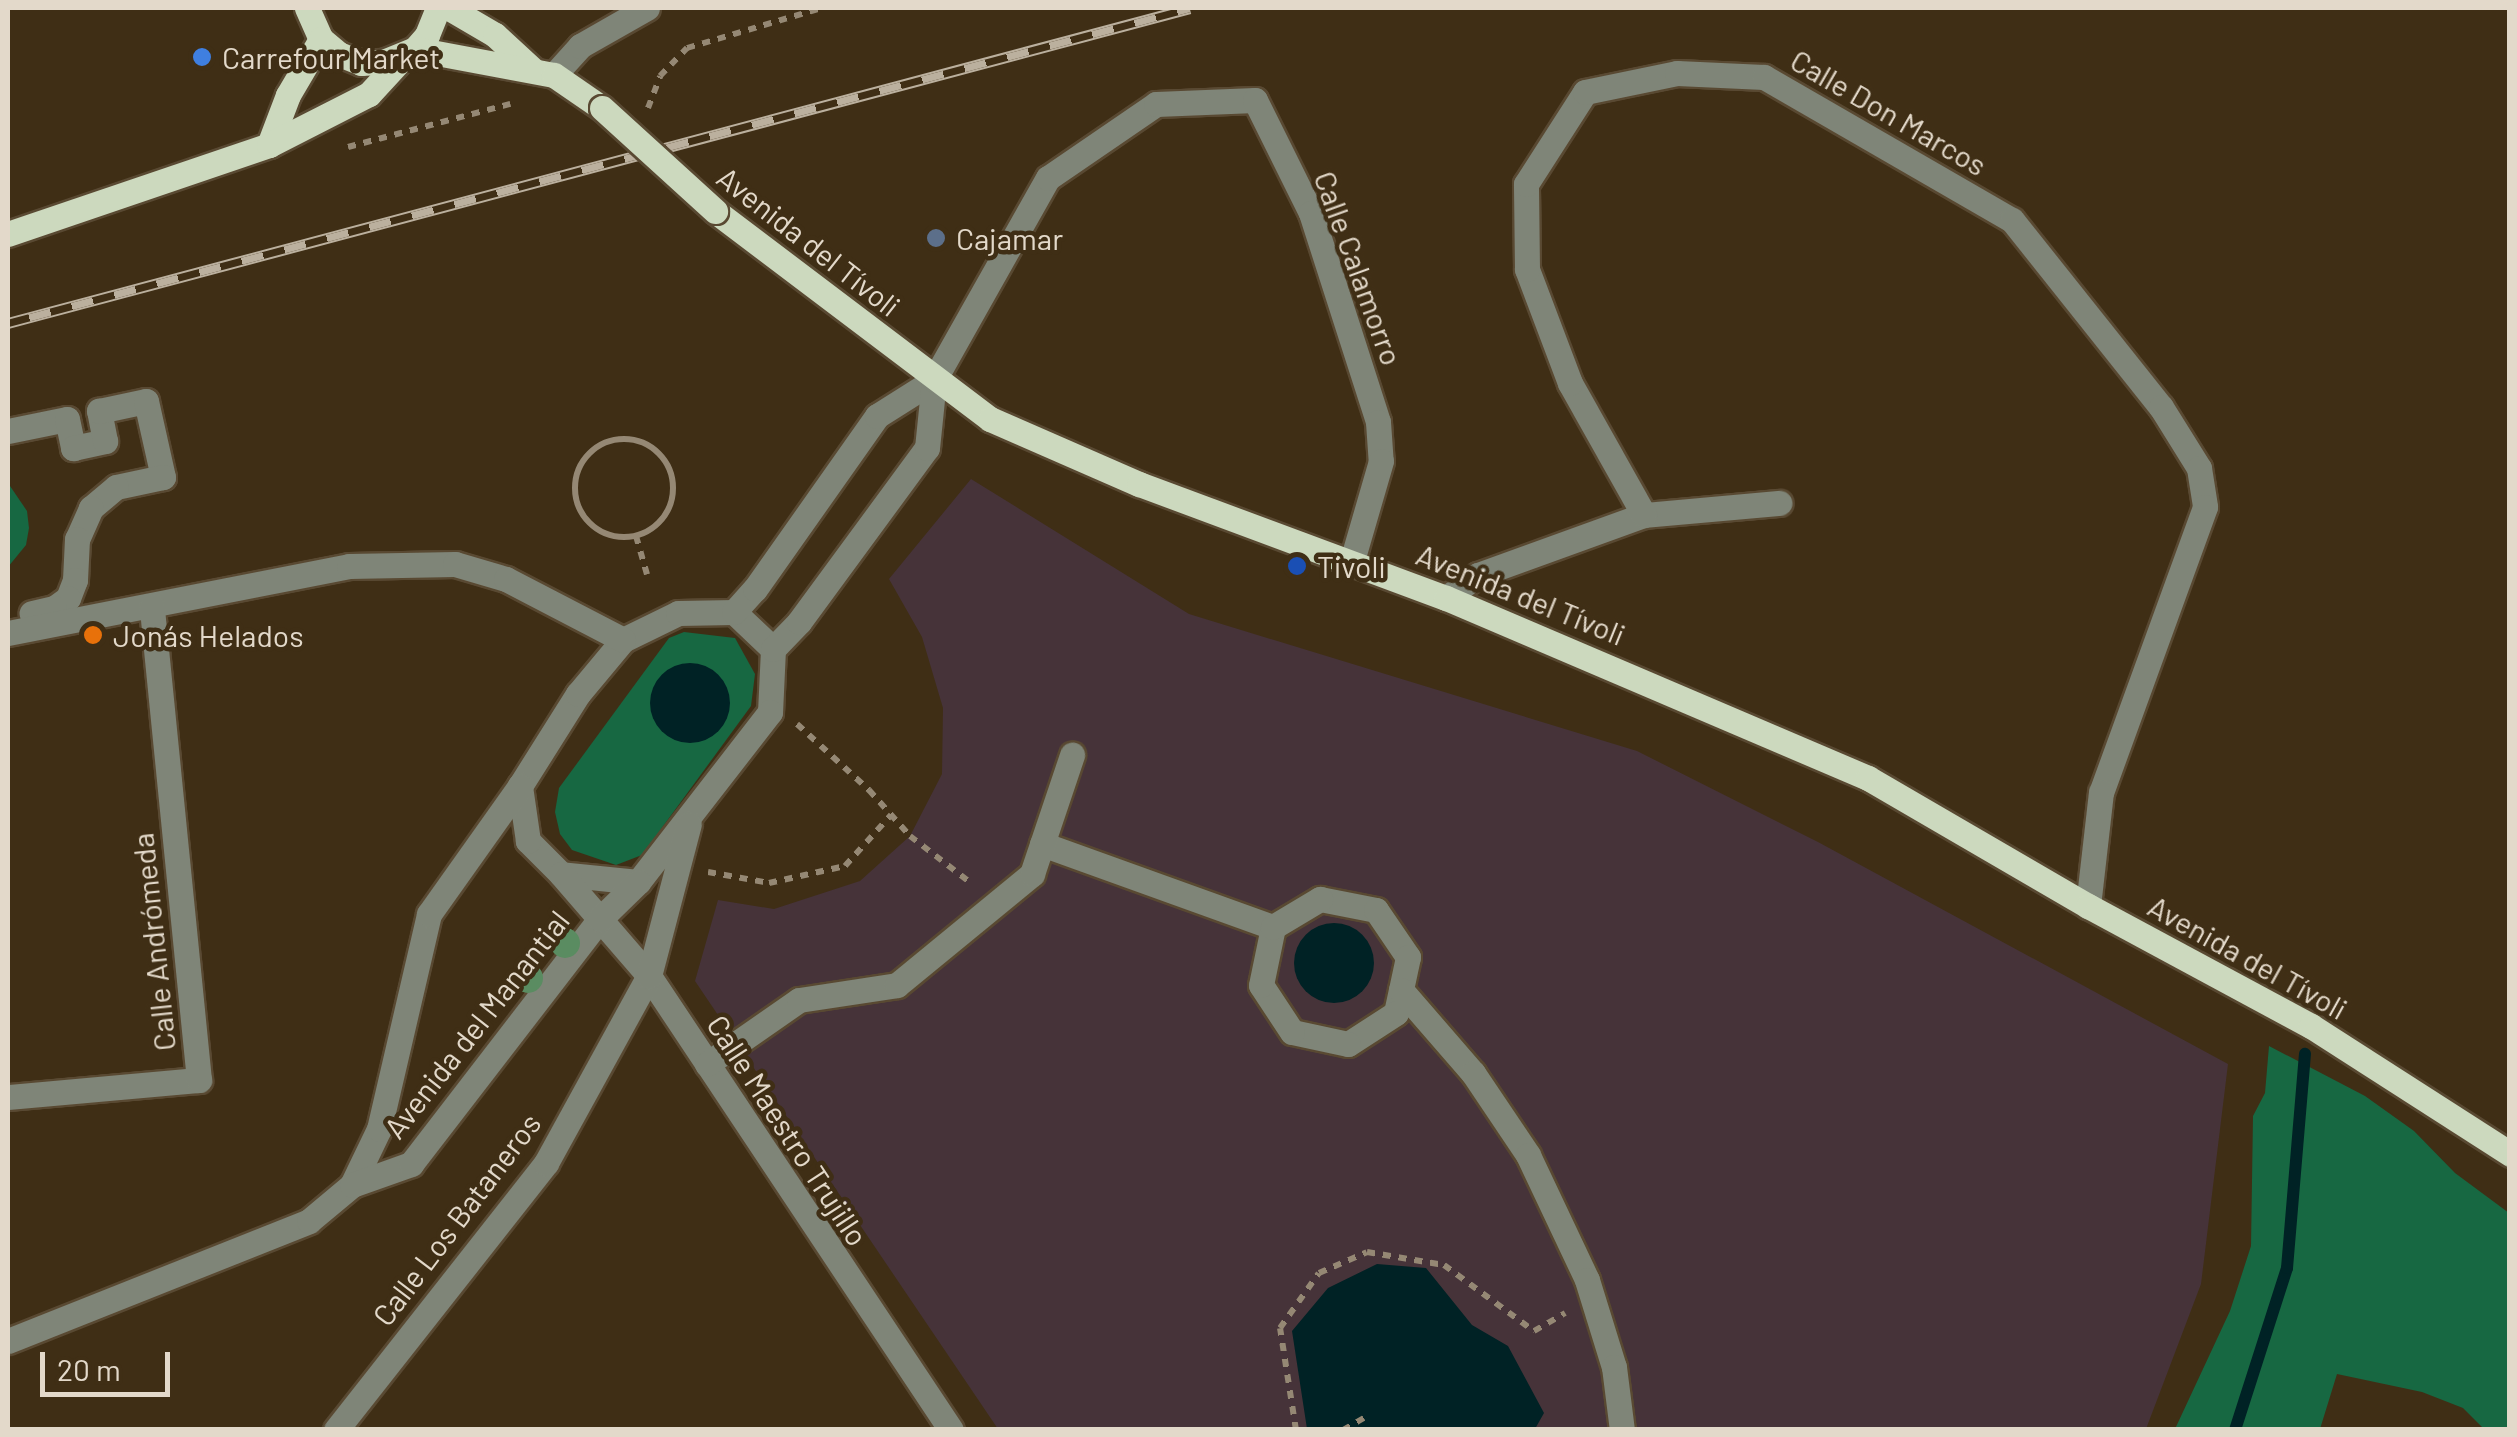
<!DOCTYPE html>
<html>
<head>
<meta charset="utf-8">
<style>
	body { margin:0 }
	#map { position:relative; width:2517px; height:1437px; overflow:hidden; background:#3f2e15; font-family:Barlow,sans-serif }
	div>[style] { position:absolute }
	.commercial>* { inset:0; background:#463339 }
	.green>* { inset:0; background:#176842 }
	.water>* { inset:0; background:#002225 }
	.round { border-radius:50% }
	.stream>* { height:12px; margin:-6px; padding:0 6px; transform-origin:6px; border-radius:6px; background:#002225 }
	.path>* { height:6px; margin-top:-3px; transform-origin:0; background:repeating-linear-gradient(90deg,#958874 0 8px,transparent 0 16px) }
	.path>.ring { margin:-3px; padding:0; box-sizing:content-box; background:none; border:6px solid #958874; border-radius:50% }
	.roads { filter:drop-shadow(2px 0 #594932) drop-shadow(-2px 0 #594932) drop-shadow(0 2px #594932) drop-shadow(0 -2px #594932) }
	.minor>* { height:25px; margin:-12.5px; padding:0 12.5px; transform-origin:12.5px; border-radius:12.5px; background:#7f8578 }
	.major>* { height:25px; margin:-12.5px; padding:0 12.5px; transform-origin:12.5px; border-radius:12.5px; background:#ccd9be }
	.rail>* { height:11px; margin-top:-5.5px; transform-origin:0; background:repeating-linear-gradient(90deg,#3f2e15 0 22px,#bbb09e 0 44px); box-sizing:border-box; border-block:2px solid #bbb09e }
	.bridges { filter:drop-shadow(2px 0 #594932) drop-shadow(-2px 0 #594932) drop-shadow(0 2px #594932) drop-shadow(0 -2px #594932) }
	.major-bridge>* { height:25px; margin:-12.5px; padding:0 12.5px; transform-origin:12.5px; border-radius:12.5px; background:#ccd9be }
	.trees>* { width:30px; height:30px; margin:-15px; border-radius:50%; background:#5a8c61 }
	.dots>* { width:28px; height:28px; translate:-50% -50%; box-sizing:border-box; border:5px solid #3f2e15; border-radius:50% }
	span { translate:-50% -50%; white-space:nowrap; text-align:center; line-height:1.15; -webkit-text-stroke:9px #3f2e15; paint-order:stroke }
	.poi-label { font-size:30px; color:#e3d9ca }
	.left { translate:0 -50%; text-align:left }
	.street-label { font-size:30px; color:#e3d9ca }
	.frame { position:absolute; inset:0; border:10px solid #e3d9ca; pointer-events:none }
	.scale { position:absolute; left:40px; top:1352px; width:130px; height:45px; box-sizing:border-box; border:5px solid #e3d9ca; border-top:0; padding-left:12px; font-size:30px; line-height:35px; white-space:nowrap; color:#e3d9ca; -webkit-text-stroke:8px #3f2e15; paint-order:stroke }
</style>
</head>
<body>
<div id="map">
	<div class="commercial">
		<div style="clip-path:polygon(971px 479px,1189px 614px,1637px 751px,1818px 842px,2228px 1064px,2201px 1284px,2146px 1429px,998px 1429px,695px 981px,718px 900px,774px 909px,860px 881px,910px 836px,942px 774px,943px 708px,922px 637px,889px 579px)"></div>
	</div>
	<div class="green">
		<div style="clip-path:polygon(8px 483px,27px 511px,29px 528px,26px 545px,8px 567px)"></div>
		<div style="clip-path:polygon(684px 632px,735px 638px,755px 674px,751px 706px,642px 855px,616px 865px,572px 850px,560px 834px,555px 812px,559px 788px,669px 638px)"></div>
		<div style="clip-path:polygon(2269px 1046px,2365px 1096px,2414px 1131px,2455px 1173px,2509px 1213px,2509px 1429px,2484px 1429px,2463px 1408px,2422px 1392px,2337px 1374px,2320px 1429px,2175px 1429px,2230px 1311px,2251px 1246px,2253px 1116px,2265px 1093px)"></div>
	</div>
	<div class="water">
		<div class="round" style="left:650px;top:663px;width:80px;height:80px"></div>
		<div class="round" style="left:1294px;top:923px;width:80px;height:80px"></div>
		<div style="clip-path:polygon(1377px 1264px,1426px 1268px,1472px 1325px,1508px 1346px,1544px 1413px,1535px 1429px,1307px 1429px,1292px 1331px,1328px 1288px)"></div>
	</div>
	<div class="stream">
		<div style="left:2235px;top:1430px;width:170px;rotate:-72.2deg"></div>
		<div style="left:2287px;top:1268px;width:215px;rotate:-85.2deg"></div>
	</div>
	<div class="path">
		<div style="left:648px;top:108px;width:34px;rotate:-69deg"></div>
		<div style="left:660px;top:76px;width:39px;rotate:-46deg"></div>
		<div style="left:687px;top:48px;width:140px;rotate:-16.6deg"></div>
		<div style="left:348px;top:147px;width:168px;rotate:-14.9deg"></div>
		<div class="ring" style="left:575px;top:439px;width:92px;height:92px"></div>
		<div style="left:636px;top:536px;width:40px;rotate:74deg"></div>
		<div style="left:797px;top:724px;width:98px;rotate:42.5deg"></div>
		<div style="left:869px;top:790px;width:62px;rotate:48.3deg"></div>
		<div style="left:910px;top:836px;width:78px;rotate:37.7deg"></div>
		<div style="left:708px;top:872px;width:62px;rotate:10.2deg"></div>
		<div style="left:769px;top:883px;width:78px;rotate:-12.6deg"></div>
		<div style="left:845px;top:866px;width:69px;rotate:-48deg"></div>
		<div style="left:1296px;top:1430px;width:103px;rotate:-98.9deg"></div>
		<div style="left:1280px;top:1328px;width:67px;rotate:-54.7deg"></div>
		<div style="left:1319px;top:1273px;width:52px;rotate:-23.6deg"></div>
		<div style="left:1367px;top:1252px;width:78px;rotate:9.6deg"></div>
		<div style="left:1444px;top:1265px;width:112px;rotate:36.3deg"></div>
		<div style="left:1534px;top:1331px;width:36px;rotate:-30deg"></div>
		<div style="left:1343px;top:1430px;width:24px;rotate:-30deg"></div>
	</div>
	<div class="roads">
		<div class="minor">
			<div style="left:554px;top:75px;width:39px;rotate:-48deg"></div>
			<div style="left:580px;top:46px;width:77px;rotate:-29.6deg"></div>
			<div style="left:8px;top:431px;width:60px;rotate:-11.5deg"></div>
			<div style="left:67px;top:419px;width:30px;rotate:78deg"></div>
			<div style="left:73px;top:448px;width:33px;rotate:-12deg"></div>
			<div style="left:105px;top:441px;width:31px;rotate:-101deg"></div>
			<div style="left:99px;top:411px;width:48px;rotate:-12deg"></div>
			<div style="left:146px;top:401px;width:78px;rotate:77.4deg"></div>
			<div style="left:163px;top:477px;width:48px;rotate:168deg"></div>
			<div style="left:116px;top:487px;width:33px;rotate:140deg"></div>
			<div style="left:91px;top:508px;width:34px;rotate:114deg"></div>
			<div style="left:77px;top:539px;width:41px;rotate:92.8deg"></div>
			<div style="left:75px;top:580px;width:19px;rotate:111deg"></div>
			<div style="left:68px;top:598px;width:17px;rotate:144deg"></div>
			<div style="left:54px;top:608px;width:23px;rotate:167deg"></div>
			<div style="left:1644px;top:515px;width:136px;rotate:-5.1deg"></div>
			<div style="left:1446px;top:598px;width:39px;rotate:-36deg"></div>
			<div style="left:1478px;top:575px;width:177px;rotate:-19.9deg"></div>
			<div style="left:1644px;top:515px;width:151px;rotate:-119.3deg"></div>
			<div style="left:1570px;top:383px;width:122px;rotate:-110.7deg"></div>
			<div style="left:1527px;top:269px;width:85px;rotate:-90.7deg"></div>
			<div style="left:1526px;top:184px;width:109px;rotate:-57.3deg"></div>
			<div style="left:1585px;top:92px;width:94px;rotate:-11.7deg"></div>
			<div style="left:1677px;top:73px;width:87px;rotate:2.6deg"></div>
			<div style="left:1764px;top:77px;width:286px;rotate:30deg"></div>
			<div style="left:2012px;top:220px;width:239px;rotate:51.5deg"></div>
			<div style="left:2161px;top:407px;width:72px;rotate:58.1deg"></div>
			<div style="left:2199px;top:468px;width:39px;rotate:81deg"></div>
			<div style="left:2205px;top:507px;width:303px;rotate:110deg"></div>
			<div style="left:2101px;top:792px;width:115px;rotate:96.5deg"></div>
			<div style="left:734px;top:612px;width:54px;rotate:43.5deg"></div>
			<div style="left:773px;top:649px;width:63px;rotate:92.7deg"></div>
			<div style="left:770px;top:712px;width:215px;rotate:127.8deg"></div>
			<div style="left:638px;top:882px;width:77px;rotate:-174.1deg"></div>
			<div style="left:561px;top:874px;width:47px;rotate:-135deg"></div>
			<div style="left:528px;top:841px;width:56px;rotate:-98.3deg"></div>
			<div style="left:520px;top:786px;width:109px;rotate:-57.8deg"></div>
			<div style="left:578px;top:694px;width:70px;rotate:-50.2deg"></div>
			<div style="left:623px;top:640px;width:61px;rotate:-26.1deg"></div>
			<div style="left:678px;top:613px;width:56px;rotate:-1deg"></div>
			<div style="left:734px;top:612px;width:31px;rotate:-48deg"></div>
			<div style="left:755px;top:589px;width:212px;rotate:-54.8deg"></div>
			<div style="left:877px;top:416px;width:67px;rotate:-32.3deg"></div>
			<div style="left:8px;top:633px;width:348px;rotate:-11.1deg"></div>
			<div style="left:349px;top:566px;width:106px;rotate:-1.1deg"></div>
			<div style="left:455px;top:564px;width:53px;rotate:16.4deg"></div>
			<div style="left:506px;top:579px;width:132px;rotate:27.5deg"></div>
			<div style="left:773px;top:649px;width:37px;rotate:-46deg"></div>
			<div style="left:799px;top:622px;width:216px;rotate:-53.7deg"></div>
			<div style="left:927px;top:448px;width:68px;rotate:-84.1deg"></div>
			<div style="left:934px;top:380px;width:232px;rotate:-60.6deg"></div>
			<div style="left:1048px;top:178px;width:131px;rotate:-34.4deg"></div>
			<div style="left:1156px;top:104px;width:99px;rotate:-2.3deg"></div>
			<div style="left:1255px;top:100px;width:126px;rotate:63.6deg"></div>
			<div style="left:1311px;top:213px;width:219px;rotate:72.2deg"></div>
			<div style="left:1378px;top:422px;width:39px;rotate:86deg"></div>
			<div style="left:1381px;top:461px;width:104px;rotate:106.2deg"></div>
			<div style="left:1042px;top:844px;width:245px;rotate:19.8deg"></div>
			<div style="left:561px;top:874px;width:135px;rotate:49.2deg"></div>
			<div style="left:649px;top:976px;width:545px;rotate:56.37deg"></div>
			<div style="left:1320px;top:899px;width:57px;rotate:11.1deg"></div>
			<div style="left:1376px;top:910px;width:57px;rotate:55.8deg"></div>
			<div style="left:1408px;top:957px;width:57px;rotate:102.1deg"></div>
			<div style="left:1396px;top:1013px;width:57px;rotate:147.1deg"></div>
			<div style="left:1348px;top:1044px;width:57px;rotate:-167.9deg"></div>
			<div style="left:1292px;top:1032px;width:56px;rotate:-123.4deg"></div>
			<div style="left:1261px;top:985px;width:59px;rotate:-78.3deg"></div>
			<div style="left:1273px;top:927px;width:55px;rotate:-30.8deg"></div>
			<div style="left:1401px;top:990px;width:110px;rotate:49.1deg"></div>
			<div style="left:1473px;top:1073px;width:99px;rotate:56.1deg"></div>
			<div style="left:1528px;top:1155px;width:138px;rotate:64.7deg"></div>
			<div style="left:1587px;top:1280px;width:91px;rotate:72.8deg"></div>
			<div style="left:1614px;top:1367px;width:64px;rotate:82.8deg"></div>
			<div style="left:707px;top:1064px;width:112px;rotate:-34.8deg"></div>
			<div style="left:799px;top:1000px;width:99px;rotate:-8.7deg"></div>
			<div style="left:897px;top:985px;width:175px;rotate:-39.4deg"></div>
			<div style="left:1032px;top:874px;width:126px;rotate:-71.4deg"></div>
			<div style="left:8px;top:1097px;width:192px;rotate:-5.1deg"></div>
			<div style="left:199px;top:1080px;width:476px;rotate:-95.7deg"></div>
			<div style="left:352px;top:1185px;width:62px;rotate:-64.3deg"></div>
			<div style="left:379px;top:1129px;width:221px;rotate:-76.9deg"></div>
			<div style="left:429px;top:914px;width:157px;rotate:-54.6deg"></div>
			<div style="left:8px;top:1341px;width:324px;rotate:-21.7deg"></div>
			<div style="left:309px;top:1221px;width:56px;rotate:-39.9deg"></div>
			<div style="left:352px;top:1185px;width:63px;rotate:-19.6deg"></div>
			<div style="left:411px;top:1164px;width:309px;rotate:-52.4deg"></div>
			<div style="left:600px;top:919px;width:53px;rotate:-44.2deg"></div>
			<div style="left:336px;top:1430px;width:340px;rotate:-51.8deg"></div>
			<div style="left:546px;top:1163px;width:213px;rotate:-61.2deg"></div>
			<div style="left:649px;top:976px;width:157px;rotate:-75.3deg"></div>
		</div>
		<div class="major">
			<div style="left:307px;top:8px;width:34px;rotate:66deg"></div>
			<div style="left:321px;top:39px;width:23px;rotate:40deg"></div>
			<div style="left:339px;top:54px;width:24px;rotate:22deg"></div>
			<div style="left:361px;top:63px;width:22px;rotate:-3deg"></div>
			<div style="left:383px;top:62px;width:35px;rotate:-22deg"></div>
			<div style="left:415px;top:49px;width:18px;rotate:-49deg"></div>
			<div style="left:427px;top:35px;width:29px;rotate:-68deg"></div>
			<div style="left:449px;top:8px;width:53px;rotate:30.4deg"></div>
			<div style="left:495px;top:35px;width:52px;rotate:42.6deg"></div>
			<div style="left:415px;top:49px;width:141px;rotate:10.6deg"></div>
			<div style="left:554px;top:75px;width:58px;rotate:34.5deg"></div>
			<div style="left:269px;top:145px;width:53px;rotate:-69.2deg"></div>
			<div style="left:288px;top:95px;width:65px;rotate:-59.5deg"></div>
			<div style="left:715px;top:211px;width:345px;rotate:37.1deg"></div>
			<div style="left:990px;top:419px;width:163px;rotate:23.6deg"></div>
			<div style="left:1139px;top:484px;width:327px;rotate:20.4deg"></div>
			<div style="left:1446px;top:598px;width:459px;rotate:23.1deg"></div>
			<div style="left:1868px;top:778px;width:255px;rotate:30.2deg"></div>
			<div style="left:2088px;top:906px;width:253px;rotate:28.3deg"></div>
			<div style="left:2311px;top:1026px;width:237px;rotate:32.7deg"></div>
			<div style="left:8px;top:234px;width:276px;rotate:-18.8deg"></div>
			<div style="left:269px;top:145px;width:112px;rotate:-27deg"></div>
			<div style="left:369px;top:94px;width:53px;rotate:-47.3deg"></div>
		</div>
	</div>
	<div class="rail">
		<div style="left:8px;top:323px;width:1223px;rotate:-14.92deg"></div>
	</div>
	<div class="bridges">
		<div class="major-bridge">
			<div style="left:602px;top:108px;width:153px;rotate:42.3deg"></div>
		</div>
	</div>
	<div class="trees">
		<div style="left:565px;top:943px"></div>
		<div style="left:528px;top:978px"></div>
	</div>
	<div class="dots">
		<div style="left:202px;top:57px;background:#3f7fe0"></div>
		<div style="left:936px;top:238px;background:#5c6f8a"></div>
		<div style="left:1297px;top:566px;background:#1a4fb4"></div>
		<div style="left:93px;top:635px;background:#e8710a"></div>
	</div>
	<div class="poi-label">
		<span class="left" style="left:222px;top:57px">Carrefour Market</span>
		<span class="left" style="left:956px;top:238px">Cajamar</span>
		<span class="left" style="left:1317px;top:566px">Tivoli</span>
		<span class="left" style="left:113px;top:635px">Jonás Helados</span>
	</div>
	<div class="street-label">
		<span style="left:1889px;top:112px;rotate:30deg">Calle Don Marcos</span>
		<span style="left:809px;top:241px;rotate:38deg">Avenida del Tívoli</span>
		<span style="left:1359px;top:268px;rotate:70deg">Calle Calamorro</span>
		<span style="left:1521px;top:594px;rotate:22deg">Avenida del Tívoli</span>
		<span style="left:153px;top:942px;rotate:-96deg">Calle Andrómeda</span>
		<span style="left:2248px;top:957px;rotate:29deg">Avenida del Tívoli</span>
		<span style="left:476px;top:1024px;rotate:-52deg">Avenida del Manantial</span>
		<span style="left:788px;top:1130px;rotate:57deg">Calle Maestro Trujillo</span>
		<span style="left:456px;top:1219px;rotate:-53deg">Calle Los Bataneros</span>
	</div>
	<div class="frame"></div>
	<div class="scale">20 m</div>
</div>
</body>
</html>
